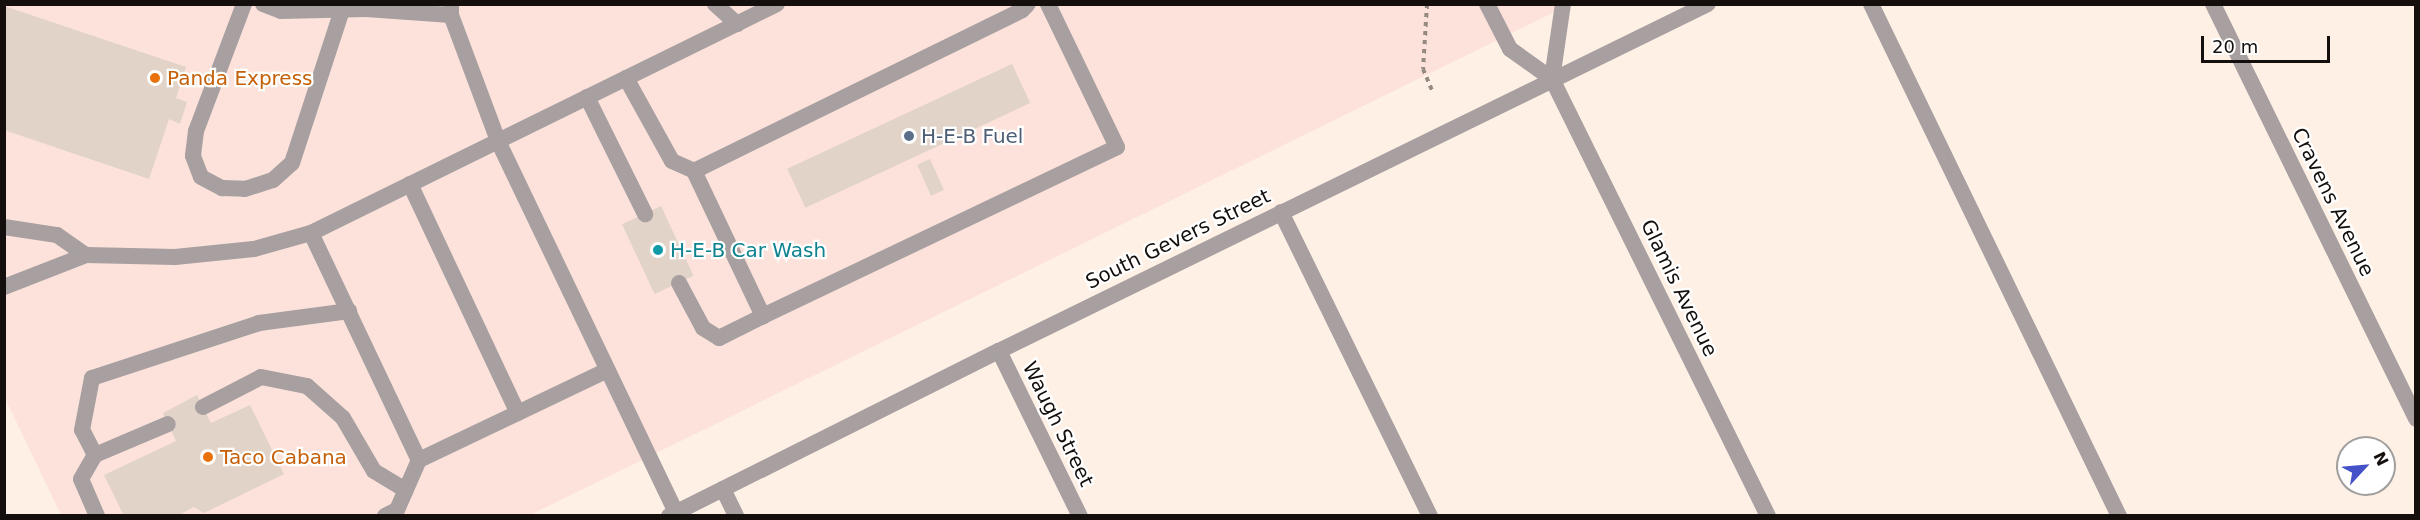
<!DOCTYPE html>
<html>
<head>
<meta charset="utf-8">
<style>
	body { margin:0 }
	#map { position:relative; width:2420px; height:520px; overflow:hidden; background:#fef0e5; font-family:"DejaVu Sans",sans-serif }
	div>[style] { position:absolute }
	.commercial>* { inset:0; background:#fce2db }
	.building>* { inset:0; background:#e1d3c8; transform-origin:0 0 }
	.path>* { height:4px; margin-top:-2px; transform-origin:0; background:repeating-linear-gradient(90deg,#948a83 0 4.5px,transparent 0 9px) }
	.service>* { height:16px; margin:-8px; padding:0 8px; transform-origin:8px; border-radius:8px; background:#a79fa0 }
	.minor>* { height:16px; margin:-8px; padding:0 8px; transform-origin:8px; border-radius:8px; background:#a79fa0 }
	.dots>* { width:16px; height:16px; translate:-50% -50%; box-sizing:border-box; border:3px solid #fff; border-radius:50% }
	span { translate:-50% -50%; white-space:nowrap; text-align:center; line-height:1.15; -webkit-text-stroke:4.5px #fff; paint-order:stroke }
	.food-label { font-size:20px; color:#c56008 }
	.left { translate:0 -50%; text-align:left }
	.service-label { font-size:20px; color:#4e5e75 }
	.street-label { font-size:20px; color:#140f0c }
	.culture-label { font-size:20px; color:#0d838f }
	.frame { position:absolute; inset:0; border:6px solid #140f0c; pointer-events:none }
	.north { position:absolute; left:2336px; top:436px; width:60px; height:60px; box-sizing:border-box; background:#fff; border:2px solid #a19f9e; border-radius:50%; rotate:64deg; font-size:16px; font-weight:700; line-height:24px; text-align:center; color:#140f0c }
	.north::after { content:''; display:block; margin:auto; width:21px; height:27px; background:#4552c7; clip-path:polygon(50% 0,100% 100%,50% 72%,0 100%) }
	.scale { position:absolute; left:2201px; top:36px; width:129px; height:27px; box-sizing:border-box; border:3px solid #140f0c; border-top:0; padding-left:8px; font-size:18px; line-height:21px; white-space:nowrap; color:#140f0c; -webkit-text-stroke:4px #fff; paint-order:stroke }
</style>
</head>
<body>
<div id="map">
	<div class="commercial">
		<div style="clip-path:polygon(5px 5px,1569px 5px,530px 515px,61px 515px,5px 398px)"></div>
	</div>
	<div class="building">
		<div style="clip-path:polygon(4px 6px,186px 67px,176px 98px,187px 102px,180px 124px,169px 119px,149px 179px,4px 130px)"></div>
		<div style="left:1012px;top:64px;width:43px;height:248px;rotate:65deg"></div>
		<div style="left:930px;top:159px;width:34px;height:14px;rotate:66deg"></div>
		<div style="left:661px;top:206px;width:77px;height:43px;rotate:65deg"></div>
		<div style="clip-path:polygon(197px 395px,211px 423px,250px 405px,284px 474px,204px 513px,194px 507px,177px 516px,124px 516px,104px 475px,176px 441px,163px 413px)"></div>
	</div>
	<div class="path">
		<div style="left:1427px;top:4px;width:65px;rotate:93.5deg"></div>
		<div style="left:1423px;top:69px;width:26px;rotate:67deg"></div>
	</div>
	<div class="service">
		<div style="left:244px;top:4px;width:136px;rotate:110.7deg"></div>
		<div style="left:196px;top:131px;width:25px;rotate:97deg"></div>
		<div style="left:193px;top:156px;width:22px;rotate:69deg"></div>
		<div style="left:201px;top:177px;width:24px;rotate:28deg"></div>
		<div style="left:222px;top:188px;width:23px;rotate:2deg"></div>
		<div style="left:245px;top:189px;width:29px;rotate:-18deg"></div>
		<div style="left:273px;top:180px;width:25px;rotate:-42deg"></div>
		<div style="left:292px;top:163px;width:161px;rotate:-71.9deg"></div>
		<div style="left:263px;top:4px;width:19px;rotate:21deg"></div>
		<div style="left:281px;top:11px;width:85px;rotate:-1.3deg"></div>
		<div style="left:366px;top:9px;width:85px;rotate:4deg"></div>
		<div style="left:451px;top:4px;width:11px;rotate:90deg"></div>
		<div style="left:451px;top:15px;width:134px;rotate:69.5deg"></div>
		<div style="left:498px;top:141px;width:411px;rotate:64.4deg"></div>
		<div style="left:715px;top:4px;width:30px;rotate:42deg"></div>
		<div style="left:1871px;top:4px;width:569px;rotate:64.16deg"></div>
		<div style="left:626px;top:78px;width:95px;rotate:61deg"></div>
		<div style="left:672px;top:161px;width:24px;rotate:24deg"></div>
		<div style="left:694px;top:171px;width:365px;rotate:-26.1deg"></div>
		<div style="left:1022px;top:10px;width:8px;rotate:-45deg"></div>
		<div style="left:587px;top:97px;width:131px;rotate:63.6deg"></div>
		<div style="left:694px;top:171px;width:161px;rotate:64.6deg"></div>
		<div style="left:763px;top:316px;width:392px;rotate:-25.5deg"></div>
		<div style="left:1117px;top:147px;width:159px;rotate:-115.8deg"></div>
		<div style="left:410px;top:184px;width:253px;rotate:64.8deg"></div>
		<div style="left:1281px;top:212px;width:339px;rotate:63.9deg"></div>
		<div style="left:4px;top:227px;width:54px;rotate:8.6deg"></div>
		<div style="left:57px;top:235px;width:35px;rotate:35deg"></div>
		<div style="left:311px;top:233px;width:251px;rotate:64.6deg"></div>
		<div style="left:419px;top:460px;width:209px;rotate:-25.5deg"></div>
		<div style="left:679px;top:283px;width:51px;rotate:61.9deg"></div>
		<div style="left:703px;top:328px;width:19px;rotate:32deg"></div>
		<div style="left:719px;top:338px;width:49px;rotate:-26.6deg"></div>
		<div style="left:4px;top:287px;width:88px;rotate:-21.3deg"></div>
		<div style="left:86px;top:255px;width:89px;rotate:1.3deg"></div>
		<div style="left:175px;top:257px;width:79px;rotate:-5.8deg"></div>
		<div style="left:254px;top:249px;width:59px;rotate:-15.7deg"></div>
		<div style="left:311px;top:233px;width:519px;rotate:-26.17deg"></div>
		<div style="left:203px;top:407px;width:65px;rotate:-27.3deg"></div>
		<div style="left:261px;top:377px;width:47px;rotate:11.1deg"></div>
		<div style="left:307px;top:386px;width:48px;rotate:41.6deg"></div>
		<div style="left:343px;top:418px;width:61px;rotate:59.7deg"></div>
		<div style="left:374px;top:471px;width:37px;rotate:31deg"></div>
		<div style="left:95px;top:455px;width:28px;rotate:-117deg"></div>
		<div style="left:82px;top:430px;width:53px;rotate:-79.1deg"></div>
		<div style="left:92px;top:378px;width:176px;rotate:-18.2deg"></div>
		<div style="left:259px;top:323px;width:91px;rotate:-7.6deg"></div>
		<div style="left:723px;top:489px;width:30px;rotate:64deg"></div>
		<div style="left:97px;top:516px;width:40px;rotate:-113.4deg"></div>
		<div style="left:81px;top:479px;width:28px;rotate:-60deg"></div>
		<div style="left:95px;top:455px;width:79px;rotate:-23deg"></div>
		<div style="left:385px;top:516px;width:13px;rotate:-27deg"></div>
		<div style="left:397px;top:510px;width:55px;rotate:-66.3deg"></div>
	</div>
	<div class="minor">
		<div style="left:1487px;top:4px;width:51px;rotate:62.9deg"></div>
		<div style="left:1510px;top:49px;width:52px;rotate:35.5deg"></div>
		<div style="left:1552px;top:79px;width:487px;rotate:63.7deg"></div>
		<div style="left:2213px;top:4px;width:462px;rotate:63.9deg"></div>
		<div style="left:1552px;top:79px;width:76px;rotate:-81.7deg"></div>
		<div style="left:999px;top:351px;width:184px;rotate:63.9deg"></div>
		<div style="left:669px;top:516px;width:369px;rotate:-26.6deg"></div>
		<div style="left:999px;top:351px;width:789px;rotate:-26.08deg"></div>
	</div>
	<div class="dots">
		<div style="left:155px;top:78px;background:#e8710a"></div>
		<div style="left:909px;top:136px;background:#5c6f8a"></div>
		<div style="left:658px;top:250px;background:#0f9aa8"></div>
		<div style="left:208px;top:457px;background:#e8710a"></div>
	</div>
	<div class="food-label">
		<span class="left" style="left:167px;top:78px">Panda Express</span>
		<span class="left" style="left:220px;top:457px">Taco Cabana</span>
	</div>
	<div class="service-label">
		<span class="left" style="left:921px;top:136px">H-E-B Fuel</span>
	</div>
	<div class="street-label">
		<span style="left:2333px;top:202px;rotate:64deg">Cravens Avenue</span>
		<span style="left:1178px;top:239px;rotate:-26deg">South Gevers Street</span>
		<span style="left:1679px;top:288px;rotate:64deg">Glamis Avenue</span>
		<span style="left:1058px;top:424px;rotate:64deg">Waugh Street</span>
	</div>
	<div class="culture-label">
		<span class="left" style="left:670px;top:250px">H-E-B Car Wash</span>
	</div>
	<div class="frame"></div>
	<div class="north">N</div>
	<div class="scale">20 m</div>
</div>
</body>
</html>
